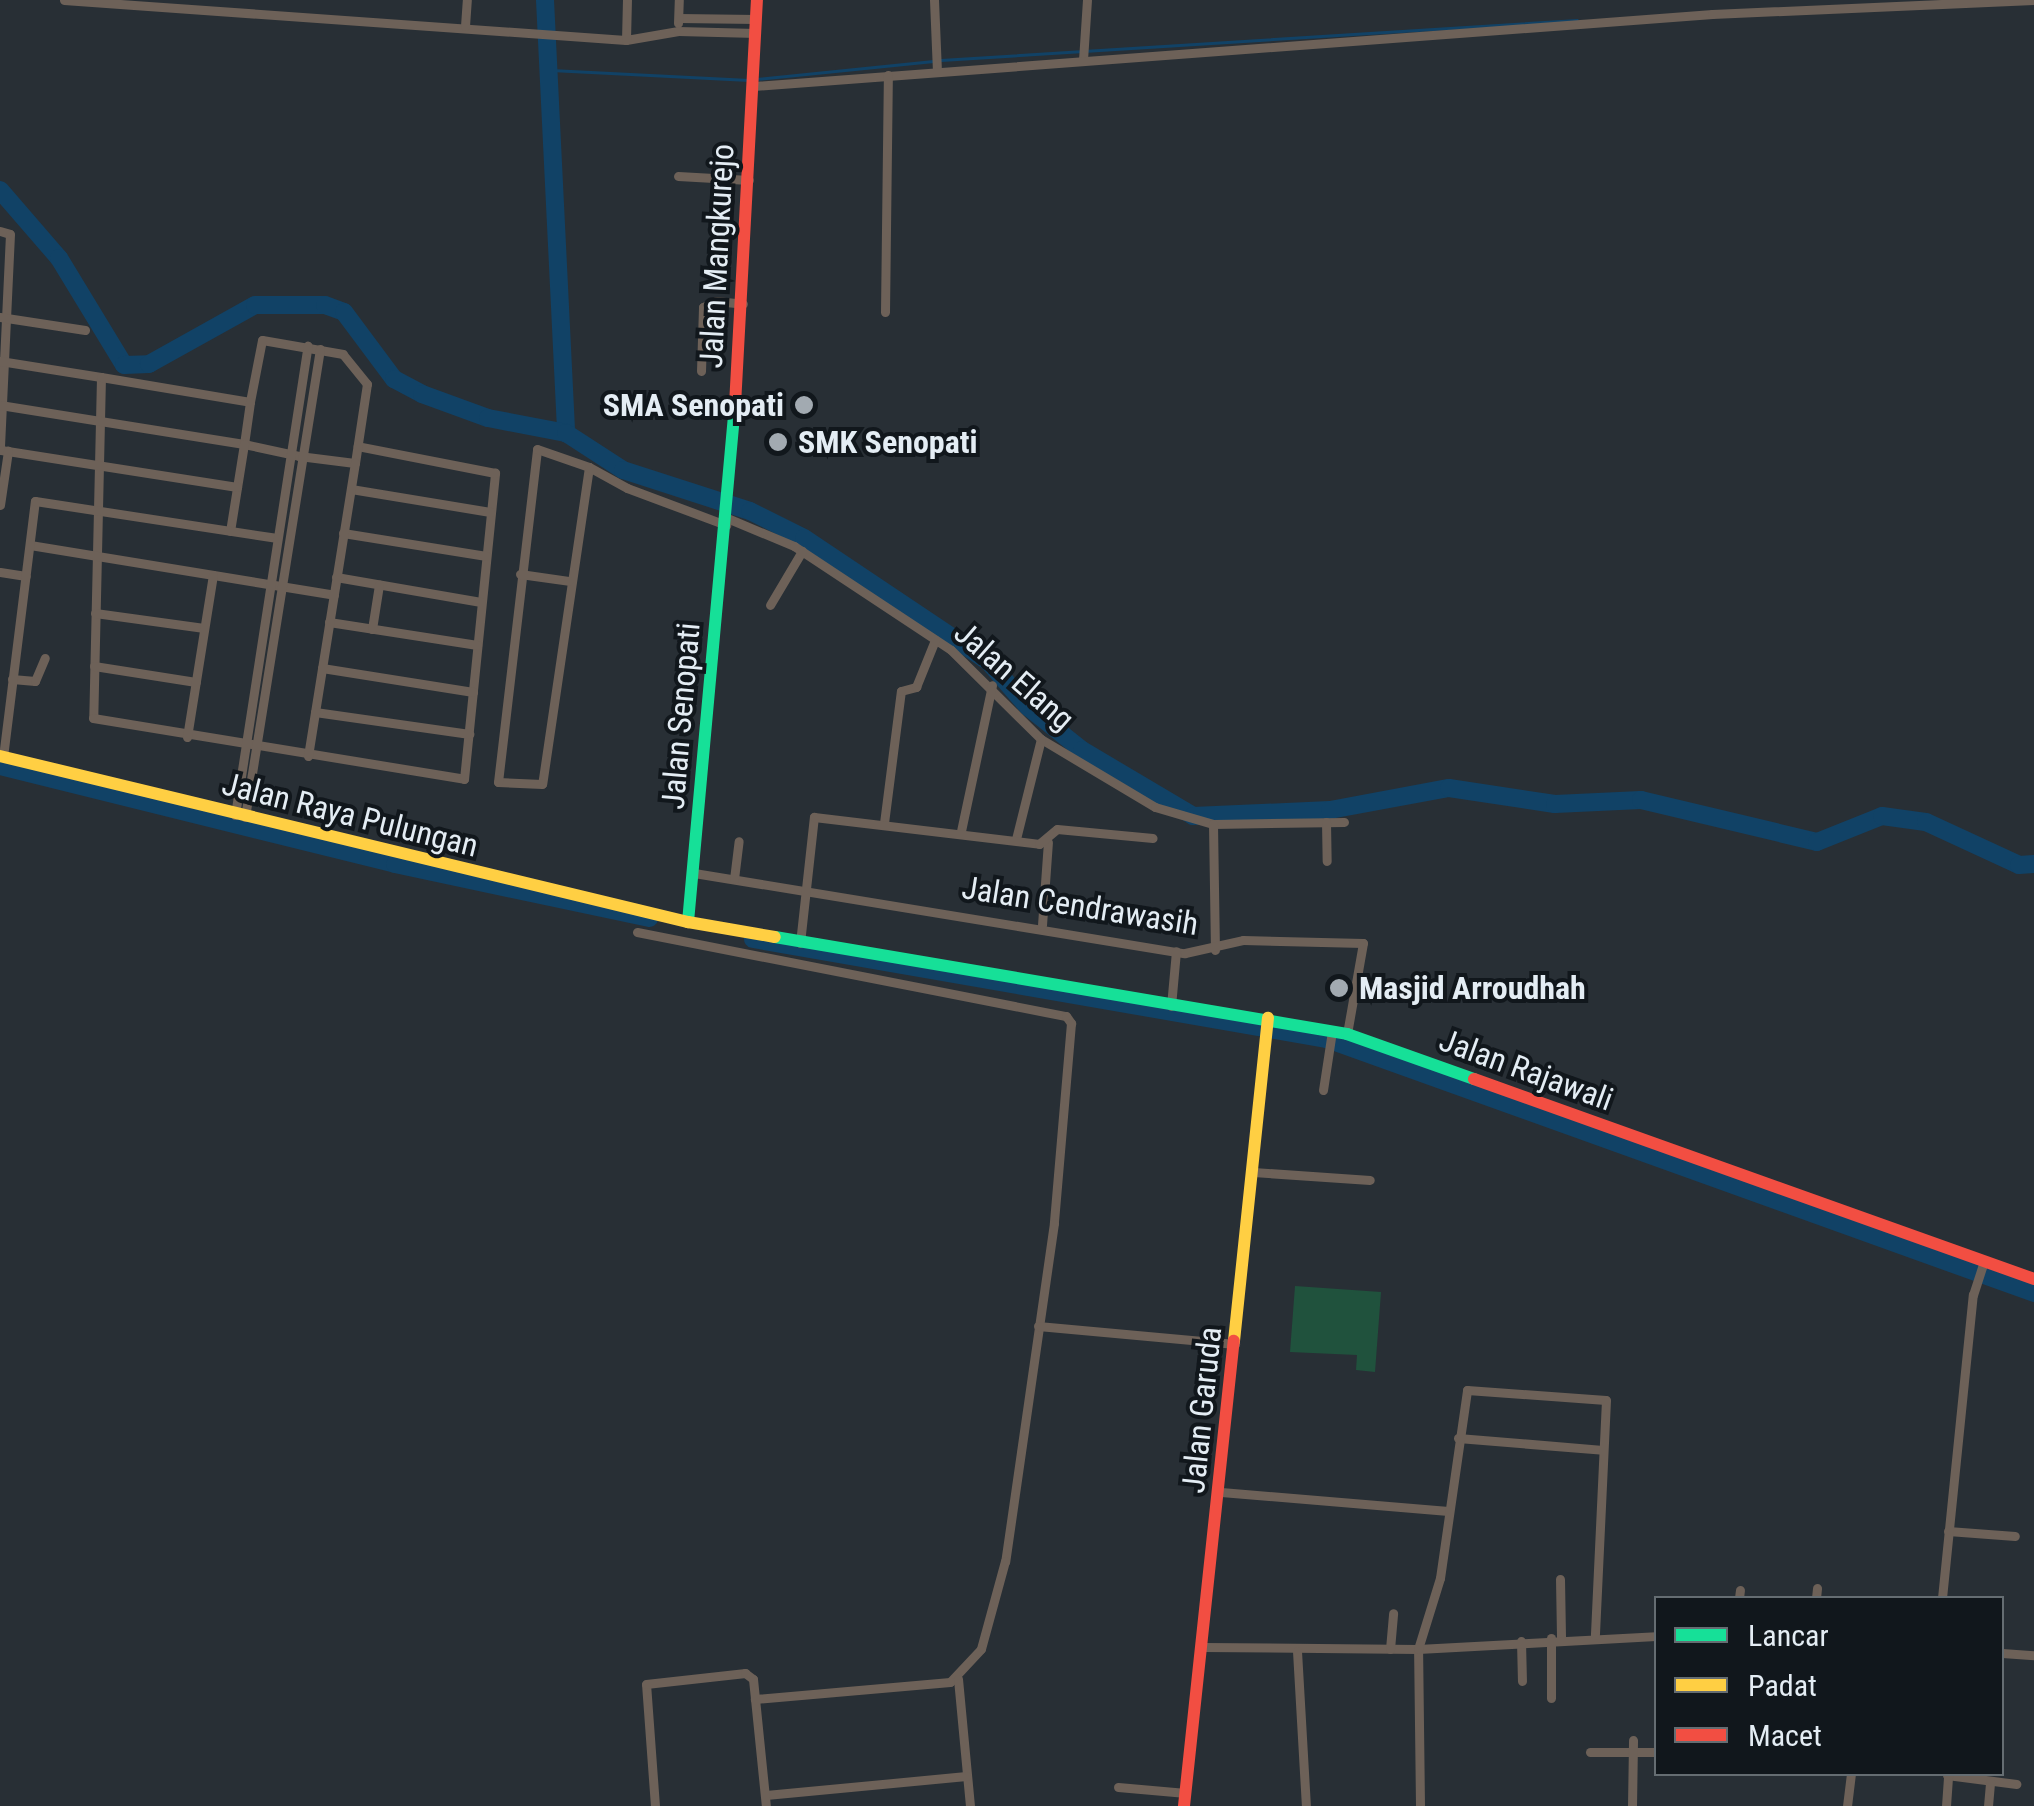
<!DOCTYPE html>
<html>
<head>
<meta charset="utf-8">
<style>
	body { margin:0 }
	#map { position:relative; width:2034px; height:1806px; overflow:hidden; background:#282f35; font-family:"Roboto Condensed",sans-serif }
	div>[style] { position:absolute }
	.green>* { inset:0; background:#20523d }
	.stream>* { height:2.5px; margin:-1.25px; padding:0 1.25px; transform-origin:1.25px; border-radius:1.25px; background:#114266 }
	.river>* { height:18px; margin:-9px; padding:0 9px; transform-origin:9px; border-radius:9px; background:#114266 }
	.street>* { height:9px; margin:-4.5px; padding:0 4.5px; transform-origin:4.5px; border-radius:4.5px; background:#6d6158 }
	.fast>* { height:12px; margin:-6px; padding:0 6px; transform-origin:6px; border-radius:6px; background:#16e098 }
	.slow>* { height:12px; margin:-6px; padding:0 6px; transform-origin:6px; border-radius:6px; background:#ffcf43 }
	.jam>* { height:12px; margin:-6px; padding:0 6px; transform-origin:6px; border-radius:6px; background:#f24e42 }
	.dots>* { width:28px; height:28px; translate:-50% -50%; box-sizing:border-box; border:5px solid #11171c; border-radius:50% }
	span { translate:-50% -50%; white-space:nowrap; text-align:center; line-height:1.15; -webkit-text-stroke:8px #11171c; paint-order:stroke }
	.street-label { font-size:32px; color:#e4edf4 }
	.poi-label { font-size:32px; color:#e4edf4; font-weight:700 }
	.right { translate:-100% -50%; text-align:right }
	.left { translate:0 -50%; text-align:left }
	.legend { position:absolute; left:1654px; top:1596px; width:350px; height:180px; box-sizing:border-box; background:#11171c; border:2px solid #656d72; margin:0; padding:12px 18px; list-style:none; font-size:30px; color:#e4edf4 }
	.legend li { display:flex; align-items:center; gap:20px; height:50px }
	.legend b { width:50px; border:2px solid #656d72 }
</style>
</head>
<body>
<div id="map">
	<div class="green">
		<div style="clip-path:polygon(1295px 1286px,1381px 1292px,1375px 1372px,1356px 1370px,1357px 1355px,1290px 1352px)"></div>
	</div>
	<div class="stream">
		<div style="left:941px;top:60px;width:637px;rotate:-3.6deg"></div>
		<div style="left:551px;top:70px;width:198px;rotate:2.9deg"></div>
		<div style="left:757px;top:79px;width:177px;rotate:-5.8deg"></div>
	</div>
	<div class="river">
		<div style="left:545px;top:0;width:434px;rotate:87.2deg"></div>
		<div style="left:0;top:190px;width:90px;rotate:49.1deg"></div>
		<div style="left:59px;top:258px;width:125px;rotate:58.7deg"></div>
		<div style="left:124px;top:365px;width:25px;rotate:-2deg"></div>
		<div style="left:149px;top:364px;width:121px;rotate:-29.1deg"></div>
		<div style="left:255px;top:305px;width:70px"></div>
		<div style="left:325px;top:305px;width:20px;rotate:20deg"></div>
		<div style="left:344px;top:312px;width:84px;rotate:53.3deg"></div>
		<div style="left:394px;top:379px;width:32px;rotate:28deg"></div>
		<div style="left:422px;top:394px;width:70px;rotate:20deg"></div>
		<div style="left:488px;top:418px;width:79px;rotate:10.9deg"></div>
		<div style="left:566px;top:433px;width:68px;rotate:33deg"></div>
		<div style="left:623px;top:470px;width:133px;rotate:17.9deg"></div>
		<div style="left:750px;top:511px;width:60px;rotate:26.6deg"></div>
		<div style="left:804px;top:538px;width:221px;rotate:33.8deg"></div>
		<div style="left:988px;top:661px;width:61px;rotate:49deg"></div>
		<div style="left:1028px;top:707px;width:69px;rotate:38.5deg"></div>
		<div style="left:1082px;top:750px;width:129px;rotate:30.7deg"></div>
		<div style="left:1193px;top:816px;width:137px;rotate:-2.5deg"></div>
		<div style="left:1330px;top:810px;width:121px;rotate:-10.5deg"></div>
		<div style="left:1449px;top:788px;width:107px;rotate:8.6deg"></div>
		<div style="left:1555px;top:804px;width:86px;rotate:-2.7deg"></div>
		<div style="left:1641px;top:800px;width:181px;rotate:13.4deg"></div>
		<div style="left:1817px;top:842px;width:70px;rotate:-21.8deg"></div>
		<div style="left:1882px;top:816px;width:44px;rotate:7.8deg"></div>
		<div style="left:1926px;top:822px;width:102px;rotate:24.8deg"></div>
		<div style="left:2019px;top:865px;width:15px;rotate:-4deg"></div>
		<div style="left:0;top:766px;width:407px;rotate:13.9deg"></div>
		<div style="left:395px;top:864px;width:260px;rotate:12deg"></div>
		<div style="left:753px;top:939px;width:583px;rotate:9.88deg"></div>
		<div style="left:1327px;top:1039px;width:751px;rotate:19.76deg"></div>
	</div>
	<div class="street">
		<div style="left:64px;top:0;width:563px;rotate:4.07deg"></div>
		<div style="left:626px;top:40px;width:53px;rotate:-9.8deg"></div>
		<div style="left:678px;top:31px;width:78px;rotate:1.5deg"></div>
		<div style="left:934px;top:0;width:71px;rotate:87.6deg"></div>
		<div style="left:679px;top:18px;width:77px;rotate:0.7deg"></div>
		<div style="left:678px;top:23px;width:23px;rotate:-88deg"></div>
		<div style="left:465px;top:26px;width:26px;rotate:-86deg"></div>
		<div style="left:626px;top:40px;width:40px;rotate:-88.6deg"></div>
		<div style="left:1083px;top:60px;width:60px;rotate:-86.2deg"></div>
		<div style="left:754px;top:86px;width:961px;rotate:-4.3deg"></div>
		<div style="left:1712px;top:14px;width:322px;rotate:-2.5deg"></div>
		<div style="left:678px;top:176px;width:71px;rotate:3.2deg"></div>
		<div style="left:0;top:231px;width:10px;rotate:17deg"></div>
		<div style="left:10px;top:234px;width:216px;rotate:92.7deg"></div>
		<div style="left:885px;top:312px;width:237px;rotate:-89.3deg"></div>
		<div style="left:0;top:317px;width:86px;rotate:8.7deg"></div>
		<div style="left:0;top:361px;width:102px;rotate:9deg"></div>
		<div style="left:101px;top:377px;width:341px;rotate:91.3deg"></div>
		<div style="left:93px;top:718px;width:376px;rotate:9.3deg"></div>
		<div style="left:464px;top:779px;width:308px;rotate:-84.2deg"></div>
		<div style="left:495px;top:473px;width:140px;rotate:-168.9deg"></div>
		<div style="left:701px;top:371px;width:64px;rotate:-88.2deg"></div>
		<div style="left:703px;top:307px;width:14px;rotate:-25deg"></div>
		<div style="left:716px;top:301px;width:27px;rotate:6deg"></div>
		<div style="left:101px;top:377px;width:151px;rotate:9.5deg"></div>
		<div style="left:0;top:405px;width:247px;rotate:9.1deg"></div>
		<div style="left:244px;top:444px;width:56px;rotate:12.3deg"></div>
		<div style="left:299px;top:456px;width:56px;rotate:7.1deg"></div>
		<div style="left:355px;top:463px;width:80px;rotate:-81.4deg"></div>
		<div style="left:367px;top:384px;width:38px;rotate:-129deg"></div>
		<div style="left:343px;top:354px;width:82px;rotate:-170.2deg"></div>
		<div style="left:262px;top:340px;width:63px;rotate:101deg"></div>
		<div style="left:250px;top:402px;width:42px;rotate:98.1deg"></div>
		<div style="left:244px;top:444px;width:88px;rotate:99.1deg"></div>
		<div style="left:1px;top:450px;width:239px;rotate:8.9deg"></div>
		<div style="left:589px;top:467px;width:320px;rotate:98.4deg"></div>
		<div style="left:542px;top:784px;width:44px;rotate:-177.4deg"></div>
		<div style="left:498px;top:782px;width:335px;rotate:-83.3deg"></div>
		<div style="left:537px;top:449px;width:55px;rotate:19.1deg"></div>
		<div style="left:589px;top:467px;width:43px;rotate:28.9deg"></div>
		<div style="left:627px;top:488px;width:106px;rotate:20.5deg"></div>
		<div style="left:351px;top:489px;width:141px;rotate:9.4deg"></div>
		<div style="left:0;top:505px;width:55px;rotate:-81.6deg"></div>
		<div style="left:727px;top:518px;width:73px;rotate:22.7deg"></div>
		<div style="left:794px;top:546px;width:188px;rotate:33.5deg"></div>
		<div style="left:951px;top:650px;width:127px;rotate:44.7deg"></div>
		<div style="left:1041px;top:739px;width:133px;rotate:30.8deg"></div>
		<div style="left:1155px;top:807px;width:60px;rotate:16.3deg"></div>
		<div style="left:1213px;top:824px;width:131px;rotate:-0.9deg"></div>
		<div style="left:343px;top:533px;width:145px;rotate:9.1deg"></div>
		<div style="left:30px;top:545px;width:308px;rotate:9.3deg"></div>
		<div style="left:0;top:572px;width:26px;rotate:9deg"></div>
		<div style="left:520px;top:574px;width:49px;rotate:8.1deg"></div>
		<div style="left:336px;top:577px;width:147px;rotate:9.8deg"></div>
		<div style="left:770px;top:605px;width:63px;rotate:-59.3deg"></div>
		<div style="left:95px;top:613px;width:110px;rotate:7.8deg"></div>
		<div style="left:329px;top:622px;width:150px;rotate:8.8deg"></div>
		<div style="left:372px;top:629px;width:45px;rotate:-81deg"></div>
		<div style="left:94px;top:666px;width:103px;rotate:8.9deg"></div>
		<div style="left:322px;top:668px;width:153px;rotate:9deg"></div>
		<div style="left:12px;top:679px;width:23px;rotate:5deg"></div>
		<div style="left:35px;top:681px;width:25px;rotate:-67deg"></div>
		<div style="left:315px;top:712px;width:156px;rotate:8.1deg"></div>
		<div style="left:187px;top:737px;width:164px;rotate:-80.9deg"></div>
		<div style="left:308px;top:756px;width:297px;rotate:-80.9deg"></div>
		<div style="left:3px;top:757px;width:258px;rotate:-82.9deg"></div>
		<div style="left:35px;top:501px;width:245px;rotate:8.7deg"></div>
		<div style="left:235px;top:815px;width:475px;rotate:-81.2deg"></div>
		<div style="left:245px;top:817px;width:474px;rotate:-80.9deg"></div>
		<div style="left:1326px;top:822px;width:39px;rotate:89deg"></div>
		<div style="left:884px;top:823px;width:133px;rotate:-82.7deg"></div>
		<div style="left:901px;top:691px;width:16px;rotate:-15deg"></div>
		<div style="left:916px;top:687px;width:51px;rotate:-68deg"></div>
		<div style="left:1213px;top:824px;width:126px;rotate:89.1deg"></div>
		<div style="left:961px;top:831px;width:149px;rotate:-78deg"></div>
		<div style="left:1016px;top:839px;width:103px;rotate:-76deg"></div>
		<div style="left:694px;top:873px;width:497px;rotate:9.3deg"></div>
		<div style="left:1185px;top:953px;width:59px;rotate:-12.6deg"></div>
		<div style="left:1243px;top:940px;width:120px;rotate:1.4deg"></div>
		<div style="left:1363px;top:943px;width:92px;rotate:100deg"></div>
		<div style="left:734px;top:879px;width:38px;rotate:-83deg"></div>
		<div style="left:1042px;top:925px;width:83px;rotate:-85.9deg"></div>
		<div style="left:637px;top:932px;width:437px;rotate:11.1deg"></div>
		<div style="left:1066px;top:1016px;width:9px;rotate:54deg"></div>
		<div style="left:1071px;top:1023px;width:201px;rotate:94.9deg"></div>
		<div style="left:1054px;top:1223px;width:342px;rotate:98.2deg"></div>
		<div style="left:1005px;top:1561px;width:91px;rotate:105.3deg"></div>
		<div style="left:981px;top:1649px;width:45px;rotate:133.2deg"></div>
		<div style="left:950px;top:1682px;width:196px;rotate:175deg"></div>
		<div style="left:800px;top:943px;width:127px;rotate:-83.7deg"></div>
		<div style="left:814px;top:817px;width:227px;rotate:6.8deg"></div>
		<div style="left:1039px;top:844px;width:23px;rotate:-40deg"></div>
		<div style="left:1057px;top:829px;width:96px;rotate:5.4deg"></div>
		<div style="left:1171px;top:1006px;width:55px;rotate:-84.8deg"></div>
		<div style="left:1323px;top:1090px;width:60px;rotate:-81.3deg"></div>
		<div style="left:1253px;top:1172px;width:117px;rotate:3.9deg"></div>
		<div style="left:1038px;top:1326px;width:198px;rotate:5.2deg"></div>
		<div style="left:1458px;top:1438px;width:145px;rotate:4.7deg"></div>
		<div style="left:1221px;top:1492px;width:228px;rotate:4.8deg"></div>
		<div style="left:1948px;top:1531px;width:67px;rotate:4.3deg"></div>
		<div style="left:1560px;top:1579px;width:59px;rotate:89deg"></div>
		<div style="left:1739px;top:1598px;width:8px;rotate:-83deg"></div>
		<div style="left:1816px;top:1598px;width:10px;rotate:-84deg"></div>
		<div style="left:1942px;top:1598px;width:305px;rotate:-84.2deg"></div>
		<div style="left:1973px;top:1295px;width:36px;rotate:-72deg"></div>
		<div style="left:1551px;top:1638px;width:60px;rotate:90deg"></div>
		<div style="left:1521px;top:1641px;width:40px;rotate:88.6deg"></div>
		<div style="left:1203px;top:1647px;width:215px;rotate:0.5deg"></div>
		<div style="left:1418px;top:1649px;width:238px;rotate:-3.1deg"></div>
		<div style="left:1390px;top:1649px;width:36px;rotate:-85deg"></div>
		<div style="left:1297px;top:1651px;width:155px;rotate:86.7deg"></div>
		<div style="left:2002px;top:1653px;width:32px;rotate:4deg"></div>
		<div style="left:958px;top:1679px;width:128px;rotate:84.6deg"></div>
		<div style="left:1590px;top:1752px;width:66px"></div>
		<div style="left:1947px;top:1775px;width:70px;rotate:7.4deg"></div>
		<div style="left:1118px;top:1787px;width:68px;rotate:5deg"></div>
		<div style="left:766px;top:1795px;width:201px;rotate:-5.4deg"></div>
		<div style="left:655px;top:1806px;width:122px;rotate:-94.2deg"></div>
		<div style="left:646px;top:1684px;width:100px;rotate:-6.3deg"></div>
		<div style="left:745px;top:1673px;width:10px;rotate:37deg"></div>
		<div style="left:753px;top:1679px;width:128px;rotate:84.2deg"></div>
		<div style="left:1420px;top:1806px;width:157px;rotate:-90.7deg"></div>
		<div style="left:1418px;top:1649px;width:74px;rotate:-72.8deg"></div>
		<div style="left:1440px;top:1578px;width:190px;rotate:-81.8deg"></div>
		<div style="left:1467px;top:1390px;width:139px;rotate:4.1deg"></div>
		<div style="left:1606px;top:1400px;width:235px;rotate:92.7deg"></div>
		<div style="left:1632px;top:1806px;width:66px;rotate:-89.1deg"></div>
		<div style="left:1847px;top:1806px;width:32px;rotate:-83deg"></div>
		<div style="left:1946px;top:1806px;width:32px;rotate:-86deg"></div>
		<div style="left:1988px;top:1806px;width:25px;rotate:-85deg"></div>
	</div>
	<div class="fast">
		<div style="left:688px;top:922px;width:519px;rotate:-84.81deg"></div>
		<div style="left:775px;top:937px;width:580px;rotate:9.62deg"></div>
		<div style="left:1347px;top:1034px;width:135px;rotate:19.5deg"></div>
	</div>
	<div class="slow">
		<div style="left:0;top:756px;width:708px;rotate:13.57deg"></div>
		<div style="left:688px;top:922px;width:88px;rotate:9.8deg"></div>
		<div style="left:1234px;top:1341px;width:325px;rotate:-84deg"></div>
	</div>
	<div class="jam">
		<div style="left:735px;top:405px;width:406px;rotate:-86.9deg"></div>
		<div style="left:1474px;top:1079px;width:595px;rotate:19.65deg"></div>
		<div style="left:1184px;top:1806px;width:468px;rotate:-83.9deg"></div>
	</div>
	<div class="dots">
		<div style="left:804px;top:405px;background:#a2aab1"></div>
		<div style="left:778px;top:442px;background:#a2aab1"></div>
		<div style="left:1339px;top:988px;background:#a2aab1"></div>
	</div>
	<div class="street-label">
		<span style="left:717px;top:256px;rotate:-87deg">Jalan Mangkurejo</span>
		<span style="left:1014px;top:676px;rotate:41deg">Jalan Elang</span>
		<span style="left:681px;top:716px;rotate:-85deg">Jalan Senopati</span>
		<span style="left:350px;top:815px;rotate:14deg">Jalan Raya Pulungan</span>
		<span style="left:1080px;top:906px;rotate:9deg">Jalan Cendrawasih</span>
		<span style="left:1526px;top:1070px;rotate:20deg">Jalan Rajawali</span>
		<span style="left:1202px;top:1410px;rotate:-84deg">Jalan Garuda</span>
	</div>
	<div class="poi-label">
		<span class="right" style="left:784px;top:405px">SMA Senopati</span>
		<span class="left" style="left:798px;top:442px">SMK Senopati</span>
		<span class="left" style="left:1359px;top:988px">Masjid Arroudhah</span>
	</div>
	<ul class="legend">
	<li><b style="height:12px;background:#16e098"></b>Lancar</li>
	<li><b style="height:12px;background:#ffcf43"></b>Padat</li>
	<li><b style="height:12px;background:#f24e42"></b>Macet</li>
	</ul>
</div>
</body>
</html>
